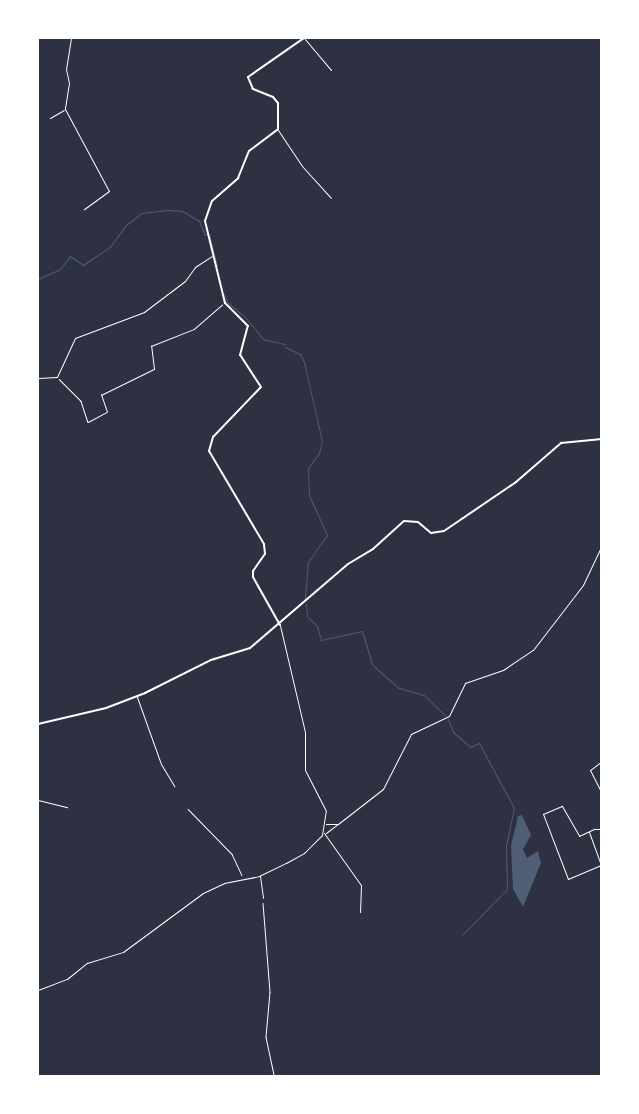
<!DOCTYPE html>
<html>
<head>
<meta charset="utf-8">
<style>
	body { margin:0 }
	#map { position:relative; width:639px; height:1114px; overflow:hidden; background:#2d3142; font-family:"Times New Roman",serif }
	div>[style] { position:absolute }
	.water>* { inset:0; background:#4f5d75 }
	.stream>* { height:1px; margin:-0.5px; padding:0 0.5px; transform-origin:0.5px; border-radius:0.5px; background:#4f5d75 }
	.path>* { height:0.5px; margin:-0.25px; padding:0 0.25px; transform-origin:0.25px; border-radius:0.25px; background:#fff }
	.minor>* { height:1px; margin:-0.5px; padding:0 0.5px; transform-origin:0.5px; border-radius:0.5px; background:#fff }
	.tertiary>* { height:2px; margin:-1px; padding:0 1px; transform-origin:1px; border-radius:1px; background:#fff }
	span { translate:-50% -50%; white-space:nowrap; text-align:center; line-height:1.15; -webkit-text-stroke:5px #fff; paint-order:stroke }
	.frame { position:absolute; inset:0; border:39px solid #fff; pointer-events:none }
</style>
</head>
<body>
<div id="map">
	<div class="water">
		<div style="clip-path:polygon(522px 815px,531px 835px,523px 849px,527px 858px,538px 851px,541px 863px,523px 907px,513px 889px,511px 846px,518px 816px)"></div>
	</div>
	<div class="stream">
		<div style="left:38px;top:279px;width:24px;rotate:-24deg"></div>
		<div style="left:60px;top:269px;width:16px;rotate:-52deg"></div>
		<div style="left:70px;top:256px;width:16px;rotate:35deg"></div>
		<div style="left:83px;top:265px;width:32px;rotate:-34deg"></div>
		<div style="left:110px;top:247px;width:27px;rotate:-54deg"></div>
		<div style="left:126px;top:225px;width:20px;rotate:-37deg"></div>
		<div style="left:142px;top:213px;width:25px;rotate:-7deg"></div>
		<div style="left:167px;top:210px;width:15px;rotate:4deg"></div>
		<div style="left:182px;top:211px;width:20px;rotate:30deg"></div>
		<div style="left:199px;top:221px;width:15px;rotate:67deg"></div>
		<div style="left:205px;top:235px;width:4px;rotate:-14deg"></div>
		<div style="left:209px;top:234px;width:33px;rotate:76deg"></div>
		<div style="left:224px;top:294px;width:9px;rotate:69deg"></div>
		<div style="left:227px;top:302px;width:25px;rotate:40deg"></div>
		<div style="left:246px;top:318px;width:27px;rotate:51deg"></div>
		<div style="left:263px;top:339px;width:23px;rotate:13deg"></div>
		<div style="left:285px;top:347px;width:17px;rotate:25deg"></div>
		<div style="left:300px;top:354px;width:9px;rotate:63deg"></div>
		<div style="left:304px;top:362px;width:81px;rotate:77.2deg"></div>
		<div style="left:322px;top:441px;width:12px;rotate:104deg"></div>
		<div style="left:319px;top:453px;width:19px;rotate:126deg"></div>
		<div style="left:308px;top:468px;width:27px;rotate:88deg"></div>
		<div style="left:309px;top:495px;width:44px;rotate:65.8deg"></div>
		<div style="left:327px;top:535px;width:33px;rotate:125deg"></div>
		<div style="left:308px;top:562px;width:37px;rotate:95deg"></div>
		<div style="left:306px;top:604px;width:12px;rotate:85deg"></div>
		<div style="left:307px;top:616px;width:14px;rotate:45deg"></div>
		<div style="left:317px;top:626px;width:15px;rotate:74deg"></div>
		<div style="left:321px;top:640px;width:42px;rotate:-12.4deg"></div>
		<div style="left:362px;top:631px;width:34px;rotate:73deg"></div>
		<div style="left:372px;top:664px;width:8px;rotate:45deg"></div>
		<div style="left:378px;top:670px;width:28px;rotate:41deg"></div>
		<div style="left:399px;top:688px;width:26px;rotate:16deg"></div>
		<div style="left:424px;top:695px;width:30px;rotate:44deg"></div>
		<div style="left:448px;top:719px;width:14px;rotate:69deg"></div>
		<div style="left:453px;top:732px;width:23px;rotate:41deg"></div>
		<div style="left:470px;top:747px;width:10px;rotate:-24deg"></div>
		<div style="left:479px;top:743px;width:74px;rotate:61.7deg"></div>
		<div style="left:514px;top:808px;width:38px;rotate:102deg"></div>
		<div style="left:506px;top:845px;width:44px;rotate:88.7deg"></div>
		<div style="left:507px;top:889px;width:64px;rotate:134.4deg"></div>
	</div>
	<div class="path">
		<div style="left:59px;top:379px;width:31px;rotate:45deg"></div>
		<div style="left:81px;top:401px;width:22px;rotate:72deg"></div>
		<div style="left:88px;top:422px;width:21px;rotate:-28deg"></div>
		<div style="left:107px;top:412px;width:18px;rotate:-109deg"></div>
		<div style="left:101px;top:395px;width:59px;rotate:-26.1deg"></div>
		<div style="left:154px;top:369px;width:23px;rotate:-97deg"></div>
		<div style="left:151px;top:346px;width:46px;rotate:-21.6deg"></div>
		<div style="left:194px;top:329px;width:37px;rotate:-41deg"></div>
		<div style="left:188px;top:809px;width:63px;rotate:45.6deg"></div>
		<div style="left:232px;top:854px;width:23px;rotate:65deg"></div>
		<div style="left:263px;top:903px;width:89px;rotate:85.5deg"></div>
		<div style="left:270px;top:992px;width:45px;rotate:95.1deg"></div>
		<div style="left:266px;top:1037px;width:40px;rotate:78deg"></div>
	</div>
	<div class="minor">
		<div style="left:71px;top:38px;width:31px;rotate:99deg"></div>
		<div style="left:66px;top:69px;width:14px;rotate:78deg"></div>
		<div style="left:69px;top:83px;width:26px;rotate:99deg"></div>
		<div style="left:65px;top:109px;width:93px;rotate:61.8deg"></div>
		<div style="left:109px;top:191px;width:31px;rotate:144deg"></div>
		<div style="left:304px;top:38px;width:42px;rotate:49.8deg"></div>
		<div style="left:50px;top:118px;width:16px;rotate:-30deg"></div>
		<div style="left:278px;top:130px;width:43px;rotate:56.3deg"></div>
		<div style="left:302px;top:166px;width:43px;rotate:47.8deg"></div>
		<div style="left:38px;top:378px;width:19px;rotate:-3deg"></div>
		<div style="left:57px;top:377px;width:43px;rotate:-65.2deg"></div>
		<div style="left:75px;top:338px;width:74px;rotate:-20.6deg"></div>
		<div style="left:144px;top:312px;width:51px;rotate:-37.1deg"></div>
		<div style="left:185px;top:281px;width:17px;rotate:-54deg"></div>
		<div style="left:195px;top:267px;width:20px;rotate:-33deg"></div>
		<div style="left:137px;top:697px;width:71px;rotate:70.3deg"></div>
		<div style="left:161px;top:764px;width:26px;rotate:59deg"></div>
		<div style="left:602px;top:761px;width:15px;rotate:143deg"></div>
		<div style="left:590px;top:770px;width:27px;rotate:63deg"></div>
		<div style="left:38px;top:800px;width:30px;rotate:14deg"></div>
		<div style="left:338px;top:824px;width:57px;rotate:-37.9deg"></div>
		<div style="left:383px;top:789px;width:62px;rotate:-63deg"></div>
		<div style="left:411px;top:734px;width:42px;rotate:-25.3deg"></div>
		<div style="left:449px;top:716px;width:37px;rotate:-64deg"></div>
		<div style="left:465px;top:683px;width:40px;rotate:-18.9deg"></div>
		<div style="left:503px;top:670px;width:36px;rotate:-34deg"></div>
		<div style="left:533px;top:650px;width:82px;rotate:-52.4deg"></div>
		<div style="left:583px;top:585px;width:44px;rotate:-64.6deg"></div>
		<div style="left:589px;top:832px;width:35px;rotate:70deg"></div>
		<div style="left:601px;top:865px;width:36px;rotate:157deg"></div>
		<div style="left:568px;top:879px;width:70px;rotate:-111deg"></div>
		<div style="left:543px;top:814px;width:21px;rotate:-23deg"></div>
		<div style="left:562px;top:806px;width:34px;rotate:60deg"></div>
		<div style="left:579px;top:836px;width:17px;rotate:-25deg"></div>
		<div style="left:594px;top:829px;width:8px"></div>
		<div style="left:324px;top:833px;width:64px;rotate:54.6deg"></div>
		<div style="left:361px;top:885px;width:27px;rotate:92deg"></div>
		<div style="left:326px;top:833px;width:15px;rotate:-37deg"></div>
		<div style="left:338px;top:824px;width:12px;rotate:180deg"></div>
		<div style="left:260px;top:876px;width:22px;rotate:82deg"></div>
		<div style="left:38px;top:990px;width:31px;rotate:-21deg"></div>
		<div style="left:67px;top:979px;width:26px;rotate:-39deg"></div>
		<div style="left:87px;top:963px;width:38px;rotate:-17deg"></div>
		<div style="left:123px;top:952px;width:99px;rotate:-36.4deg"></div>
		<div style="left:203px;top:893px;width:23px;rotate:-25deg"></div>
		<div style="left:224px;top:883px;width:36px;rotate:-11deg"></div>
		<div style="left:259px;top:876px;width:30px;rotate:-26deg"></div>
		<div style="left:286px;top:863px;width:21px;rotate:-29deg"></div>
		<div style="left:304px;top:853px;width:25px;rotate:-45deg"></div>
		<div style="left:322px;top:835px;width:24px;rotate:-81deg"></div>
		<div style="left:326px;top:811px;width:46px;rotate:-117.1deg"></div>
		<div style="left:305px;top:770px;width:38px;rotate:-90deg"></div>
		<div style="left:305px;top:732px;width:110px;rotate:-103.2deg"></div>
	</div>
	<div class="tertiary">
		<div style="left:280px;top:625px;width:55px;rotate:-119.4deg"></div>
		<div style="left:253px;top:577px;width:6px;rotate:-90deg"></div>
		<div style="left:253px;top:571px;width:21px;rotate:-55deg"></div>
		<div style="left:265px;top:554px;width:10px;rotate:-96deg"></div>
		<div style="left:264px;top:544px;width:108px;rotate:-120.6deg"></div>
		<div style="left:209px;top:451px;width:15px;rotate:-74deg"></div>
		<div style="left:213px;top:437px;width:69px;rotate:-46.2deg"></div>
		<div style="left:261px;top:387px;width:38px;rotate:-123deg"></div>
		<div style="left:240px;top:355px;width:30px;rotate:-75deg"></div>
		<div style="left:248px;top:326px;width:33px;rotate:-135deg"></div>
		<div style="left:225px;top:303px;width:84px;rotate:-103.7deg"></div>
		<div style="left:205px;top:221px;width:21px;rotate:-71deg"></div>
		<div style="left:212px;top:201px;width:35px;rotate:-41deg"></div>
		<div style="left:238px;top:178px;width:29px;rotate:-68deg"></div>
		<div style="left:249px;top:151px;width:36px;rotate:-37deg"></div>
		<div style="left:278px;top:129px;width:26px;rotate:-90deg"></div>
		<div style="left:278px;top:103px;width:8px;rotate:-130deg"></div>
		<div style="left:273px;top:97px;width:22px;rotate:-158deg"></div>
		<div style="left:253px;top:89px;width:13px;rotate:-113deg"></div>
		<div style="left:248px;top:77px;width:68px;rotate:-34.9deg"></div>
		<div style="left:38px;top:724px;width:70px;rotate:-13.2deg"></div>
		<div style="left:106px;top:708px;width:42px;rotate:-21deg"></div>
		<div style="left:145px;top:693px;width:74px;rotate:-26.6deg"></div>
		<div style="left:211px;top:660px;width:41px;rotate:-17.1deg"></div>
		<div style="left:250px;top:648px;width:129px;rotate:-40.6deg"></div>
		<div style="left:348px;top:564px;width:29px;rotate:-31deg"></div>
		<div style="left:373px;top:549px;width:42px;rotate:-42.1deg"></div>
		<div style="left:404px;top:521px;width:14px;rotate:4deg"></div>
		<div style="left:418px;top:522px;width:17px;rotate:40deg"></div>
		<div style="left:431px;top:533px;width:13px;rotate:-9deg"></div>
		<div style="left:444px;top:531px;width:87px;rotate:-34.2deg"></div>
		<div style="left:516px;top:482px;width:60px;rotate:-40.9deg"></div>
		<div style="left:561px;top:443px;width:41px;rotate:-5.6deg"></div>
	</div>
	<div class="frame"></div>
</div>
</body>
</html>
